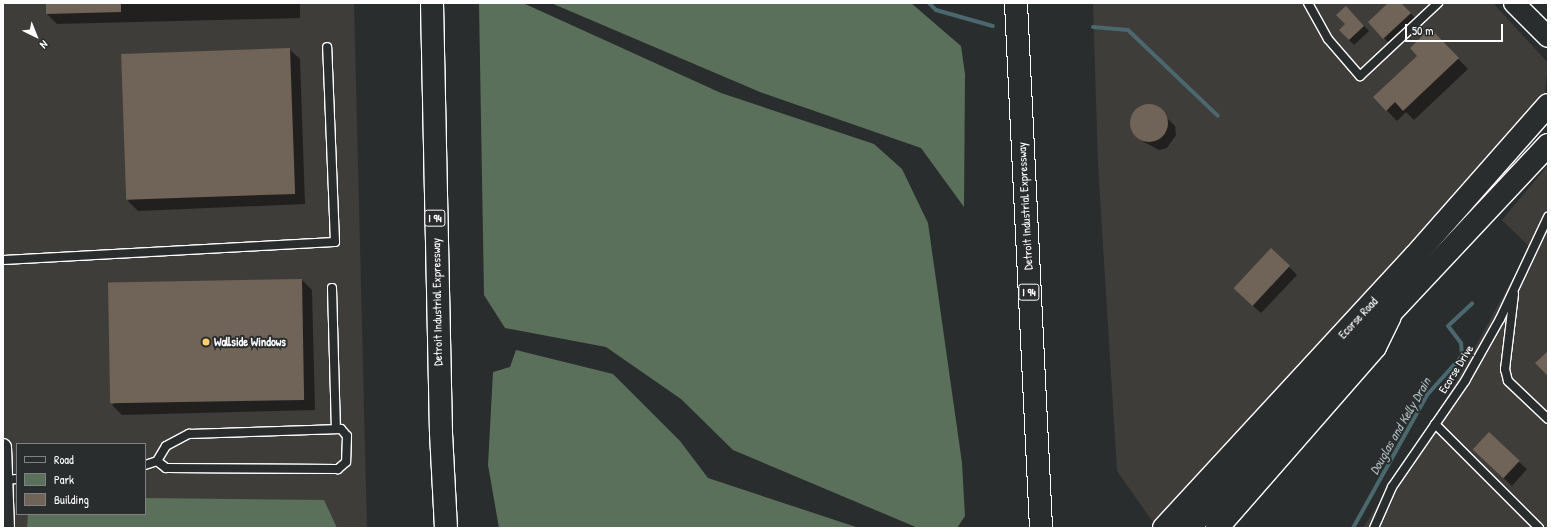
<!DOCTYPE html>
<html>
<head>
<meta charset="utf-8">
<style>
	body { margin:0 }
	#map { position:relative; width:1551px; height:531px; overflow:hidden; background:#2a2d2e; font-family:"Patrick Hand",sans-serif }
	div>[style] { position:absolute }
	.built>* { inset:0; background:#3f3d3a }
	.green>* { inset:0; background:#5a705b }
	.shadow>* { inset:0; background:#0007 }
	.stream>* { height:4px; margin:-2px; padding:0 2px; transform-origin:2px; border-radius:2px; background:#4a686d }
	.building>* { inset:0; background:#706357; transform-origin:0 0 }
	.round { border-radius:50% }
	.roads { filter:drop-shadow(1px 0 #fff) drop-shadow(-1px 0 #fff) drop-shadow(0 1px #fff) drop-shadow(0 -1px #fff) }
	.service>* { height:8px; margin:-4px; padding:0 4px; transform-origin:4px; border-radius:4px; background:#2a2d2e }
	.minor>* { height:16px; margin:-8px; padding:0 8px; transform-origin:8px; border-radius:8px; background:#2a2d2e }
	.tertiary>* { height:20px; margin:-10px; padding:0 10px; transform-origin:10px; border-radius:10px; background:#2a2d2e }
	.secondary>* { height:22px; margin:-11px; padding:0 11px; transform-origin:11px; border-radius:11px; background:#2a2d2e }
	.motorway>* { height:22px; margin:-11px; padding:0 11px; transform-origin:11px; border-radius:11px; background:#2a2d2e }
	.dots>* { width:11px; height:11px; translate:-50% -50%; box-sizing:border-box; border:2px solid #2a2d2e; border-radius:50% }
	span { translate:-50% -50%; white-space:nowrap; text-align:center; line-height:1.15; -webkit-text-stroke:4px #2a2d2e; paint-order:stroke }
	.shield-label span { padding:1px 3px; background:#2a2d2e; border:1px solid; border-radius:3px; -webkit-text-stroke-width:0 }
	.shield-label { font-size:11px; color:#fff; font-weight:700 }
	.street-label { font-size:12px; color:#fff }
	.poi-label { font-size:12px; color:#fff; font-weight:700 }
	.left { translate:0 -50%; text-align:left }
	.water-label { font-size:13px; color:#aebbbd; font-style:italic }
	.frame { position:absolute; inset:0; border:4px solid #fff; pointer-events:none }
	.legend { position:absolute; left:16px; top:443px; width:130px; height:72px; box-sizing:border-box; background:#2a2d2e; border:1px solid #7f8182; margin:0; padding:5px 7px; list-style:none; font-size:12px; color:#fff }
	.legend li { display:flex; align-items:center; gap:8px; height:20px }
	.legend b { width:20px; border:1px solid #7f8182 }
	.north { position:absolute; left:16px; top:16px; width:40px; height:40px; -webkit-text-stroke:3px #2a2d2e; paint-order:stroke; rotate:137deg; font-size:11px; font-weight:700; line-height:16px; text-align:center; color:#fff }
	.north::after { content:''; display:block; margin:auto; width:14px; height:18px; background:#fff; clip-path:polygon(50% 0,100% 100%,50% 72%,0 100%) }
	.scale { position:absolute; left:1405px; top:24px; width:98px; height:18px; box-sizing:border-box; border:2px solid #fff; border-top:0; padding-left:5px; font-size:12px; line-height:14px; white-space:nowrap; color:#fff; -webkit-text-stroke:3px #2a2d2e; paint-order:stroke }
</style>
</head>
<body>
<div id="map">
	<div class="built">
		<div style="clip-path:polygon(evenodd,3px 3px,354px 3px,367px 528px,3px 528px,3px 3px,17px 444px,145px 444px,145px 514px,17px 514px,17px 444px)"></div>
		<div style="clip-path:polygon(1093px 3px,1493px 3px,1548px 63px,1545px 93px,1522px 121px,1266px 408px,1153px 522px,1117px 471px,1098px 164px)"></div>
		<div style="clip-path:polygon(1548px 165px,1548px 528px,1363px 528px,1451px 391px,1530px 247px,1502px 220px)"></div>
	</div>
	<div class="green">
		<div style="clip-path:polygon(479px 3px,523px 3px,721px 93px,874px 144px,902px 169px,928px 223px,962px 463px,965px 516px,957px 528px,918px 528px,733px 450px,681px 399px,606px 347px,505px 328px,484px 295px)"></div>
		<div style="clip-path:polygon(551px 3px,911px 3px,961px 46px,965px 74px,964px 207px,921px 148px,760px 92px)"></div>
		<div style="clip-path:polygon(516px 350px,613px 374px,680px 441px,708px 478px,859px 528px,499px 528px,488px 465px,493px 372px,510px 367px)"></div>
		<div style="clip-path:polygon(145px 498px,324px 500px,337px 528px,27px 528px,28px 514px,145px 514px)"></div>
	</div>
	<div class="shadow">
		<div style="clip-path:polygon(47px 3px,300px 3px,300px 18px,57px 24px,47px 14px)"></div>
		<div style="clip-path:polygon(1389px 3px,1401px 3px,1418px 21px,1392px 46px,1384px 38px)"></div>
		<div style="clip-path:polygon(1346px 7px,1369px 31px,1354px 45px,1340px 30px,1346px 24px)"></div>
		<div style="clip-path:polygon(1440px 40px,1468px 69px,1414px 120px,1406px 112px,1397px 121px,1374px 97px)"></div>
		<div style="clip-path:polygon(289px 49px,300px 59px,305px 204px,138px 211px,128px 201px)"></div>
		<div style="clip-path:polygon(1145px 105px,1154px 105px,1175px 126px,1176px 135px,1167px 148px,1159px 150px,1144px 142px,1130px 124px,1132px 117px)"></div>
		<div style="clip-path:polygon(1271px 249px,1297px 275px,1261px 313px,1242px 296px)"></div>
		<div style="clip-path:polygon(302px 280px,312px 290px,315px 410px,122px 415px,112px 405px)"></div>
		<div style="clip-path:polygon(1482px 457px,1519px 462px,1527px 469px,1512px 486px)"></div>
	</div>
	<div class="stream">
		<div style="left:929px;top:3px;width:10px;rotate:45deg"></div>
		<div style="left:936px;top:10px;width:59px;rotate:15.7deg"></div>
		<div style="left:1093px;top:27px;width:35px;rotate:5deg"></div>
		<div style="left:1128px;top:30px;width:124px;rotate:43.7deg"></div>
		<div style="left:1353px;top:528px;width:152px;rotate:-60.9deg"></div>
		<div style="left:1427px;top:395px;width:52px;rotate:-48.1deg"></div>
		<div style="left:1462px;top:356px;width:13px;rotate:-94deg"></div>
		<div style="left:1461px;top:343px;width:21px;rotate:-127deg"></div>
		<div style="left:1448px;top:326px;width:33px;rotate:-43deg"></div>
	</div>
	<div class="building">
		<div style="clip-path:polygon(46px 3px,121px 3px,121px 12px,46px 14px)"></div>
		<div style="clip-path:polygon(1388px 3px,1401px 3px,1411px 13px,1383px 39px,1368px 22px)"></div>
		<div style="clip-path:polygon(1346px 6px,1364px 26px,1349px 40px,1339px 30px,1345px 24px,1336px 15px)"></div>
		<div style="clip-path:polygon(1430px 28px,1459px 58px,1403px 111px,1395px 102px,1386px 111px,1373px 97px,1417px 56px,1410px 48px)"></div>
		<div style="left:290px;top:48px;width:146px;height:169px;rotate:88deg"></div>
		<div class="round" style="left:1130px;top:104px;width:38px;height:38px"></div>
		<div style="left:1271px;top:248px;width:26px;height:55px;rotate:43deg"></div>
		<div style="left:302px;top:279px;width:121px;height:194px;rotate:89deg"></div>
		<div style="clip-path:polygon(1548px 351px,1548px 376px,1535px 363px)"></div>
		<div style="left:1489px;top:432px;width:42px;height:24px;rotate:43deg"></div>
	</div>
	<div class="roads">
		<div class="service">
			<div style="left:1308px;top:3px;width:41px;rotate:60.9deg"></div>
			<div style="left:1328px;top:39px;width:49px;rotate:49.1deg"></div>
			<div style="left:1360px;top:76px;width:107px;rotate:-43.1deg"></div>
			<div style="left:3px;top:260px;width:332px;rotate:-3.1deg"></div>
			<div style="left:335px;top:242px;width:195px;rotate:-92.3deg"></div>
			<div style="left:332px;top:288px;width:141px;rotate:88.4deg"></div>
			<div style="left:1514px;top:294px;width:76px;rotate:96.8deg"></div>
			<div style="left:1505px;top:369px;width:12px;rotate:76deg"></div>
			<div style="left:1508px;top:381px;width:55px;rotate:43.5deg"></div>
			<div style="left:1435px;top:424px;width:147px;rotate:45deg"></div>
			<div style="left:145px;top:465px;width:13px;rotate:-18deg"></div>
			<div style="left:157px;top:461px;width:17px;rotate:-59deg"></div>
			<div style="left:166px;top:446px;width:26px;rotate:-28deg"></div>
			<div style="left:189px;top:434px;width:152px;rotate:-1.9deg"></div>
			<div style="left:341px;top:429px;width:9px;rotate:49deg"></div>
			<div style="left:347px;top:436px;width:26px;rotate:92deg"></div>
			<div style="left:346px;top:462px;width:11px;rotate:139deg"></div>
			<div style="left:338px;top:469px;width:172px;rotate:-179.7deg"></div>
			<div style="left:166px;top:468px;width:11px;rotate:-142deg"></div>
			<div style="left:3px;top:480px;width:14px;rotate:-4deg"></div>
			<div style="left:1374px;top:528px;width:45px;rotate:-66.3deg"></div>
			<div style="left:1392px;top:487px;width:129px;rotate:-55.4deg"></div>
			<div style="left:1465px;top:381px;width:71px;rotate:-60.6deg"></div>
			<div style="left:1500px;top:319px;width:113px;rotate:-64.8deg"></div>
		</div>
		<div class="minor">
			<div style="left:3px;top:447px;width:81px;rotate:87.9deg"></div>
		</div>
		<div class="tertiary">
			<div style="left:1514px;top:3px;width:48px;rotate:45deg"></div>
		</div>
		<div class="secondary">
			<div style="left:1164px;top:528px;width:370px;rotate:-47.3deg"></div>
			<div style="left:1415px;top:256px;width:201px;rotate:-48.6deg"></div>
			<div style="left:1189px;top:528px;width:525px;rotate:-46.85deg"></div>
		</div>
		<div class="motorway">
			<div style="left:432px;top:3px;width:430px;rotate:88.8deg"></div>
			<div style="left:441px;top:433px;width:95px;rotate:87deg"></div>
			<div style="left:1016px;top:3px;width:526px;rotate:87.27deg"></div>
			<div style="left:1217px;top:528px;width:240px;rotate:-48.9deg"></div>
			<div style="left:1375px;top:347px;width:34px;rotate:-64deg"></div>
		</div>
	</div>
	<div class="dots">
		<div style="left:206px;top:342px;background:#ffd166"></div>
	</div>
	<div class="shield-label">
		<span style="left:435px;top:218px">I 94</span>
		<span style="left:1029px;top:292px">I 94</span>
	</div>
	<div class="street-label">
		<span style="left:1025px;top:206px;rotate:-93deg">Detroit Industrial Expressway</span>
		<span style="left:437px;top:302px;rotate:-91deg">Detroit Industrial Expressway</span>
		<span style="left:1358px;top:318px;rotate:-47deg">Ecorse Road</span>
		<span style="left:1456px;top:369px;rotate:-58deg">Ecorse Drive</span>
	</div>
	<div class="poi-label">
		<span class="left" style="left:214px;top:342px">Wallside Windows</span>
	</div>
	<div class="water-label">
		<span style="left:1400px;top:426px;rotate:-60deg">Douglas and Kelly Drain</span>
	</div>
	<div class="frame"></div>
	<ul class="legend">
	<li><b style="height:5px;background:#2a2d2e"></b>Road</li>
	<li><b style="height:11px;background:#5a705b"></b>Park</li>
	<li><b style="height:11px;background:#706357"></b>Building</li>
	</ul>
	<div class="north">N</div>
	<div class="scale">50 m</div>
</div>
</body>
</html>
